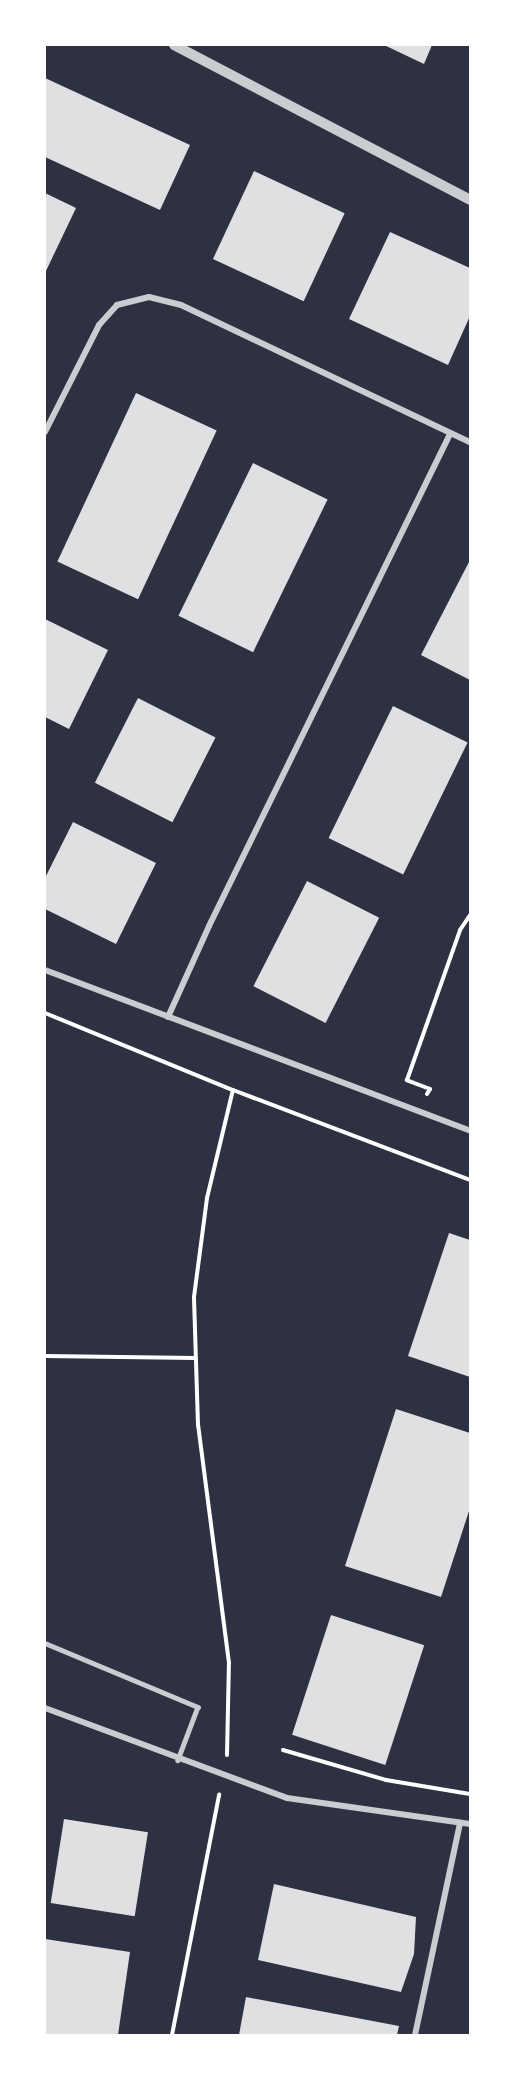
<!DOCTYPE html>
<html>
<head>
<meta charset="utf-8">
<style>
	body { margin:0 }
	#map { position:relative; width:515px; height:2080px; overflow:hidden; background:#2d3142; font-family:Helvetica,sans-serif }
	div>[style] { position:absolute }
	.building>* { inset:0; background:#e0e0e3; transform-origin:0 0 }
	.path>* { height:4px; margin:-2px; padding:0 2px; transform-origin:2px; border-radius:2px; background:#fff }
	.service>* { height:4.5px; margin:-2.25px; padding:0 2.25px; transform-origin:2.25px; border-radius:2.25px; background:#caccd0 }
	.minor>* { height:6px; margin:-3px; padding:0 3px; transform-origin:3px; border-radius:3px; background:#caccd0 }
	.tertiary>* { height:10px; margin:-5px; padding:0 5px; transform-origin:5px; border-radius:5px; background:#caccd0 }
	span { translate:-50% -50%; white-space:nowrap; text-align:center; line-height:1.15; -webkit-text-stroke:6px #fff; paint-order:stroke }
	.frame { position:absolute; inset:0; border:46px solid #fff; pointer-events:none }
</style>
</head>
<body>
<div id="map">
	<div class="building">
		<div style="clip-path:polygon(384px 45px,432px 45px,424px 64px)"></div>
		<div style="clip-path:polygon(45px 78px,190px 145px,160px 210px,45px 157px)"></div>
		<div style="left:254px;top:171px;width:100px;height:97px;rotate:25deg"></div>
		<div style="clip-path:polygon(45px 193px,76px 208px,45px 273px)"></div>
		<div style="clip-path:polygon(390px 232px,470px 268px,470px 316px,448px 365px,349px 319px)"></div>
		<div style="left:136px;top:393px;width:89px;height:186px;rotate:25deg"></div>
		<div style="left:253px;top:463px;width:83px;height:170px;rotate:26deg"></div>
		<div style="clip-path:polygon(470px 560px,470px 680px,421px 655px)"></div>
		<div style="clip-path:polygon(45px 619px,108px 650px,69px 729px,45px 717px)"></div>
		<div style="left:138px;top:698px;width:87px;height:95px;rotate:27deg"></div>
		<div style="left:393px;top:706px;width:83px;height:147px;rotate:26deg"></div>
		<div style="clip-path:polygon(73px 822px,156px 863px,116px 944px,45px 909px,45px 878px)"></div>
		<div style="left:307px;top:881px;width:81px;height:118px;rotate:27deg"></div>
		<div style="clip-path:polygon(449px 1233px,470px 1240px,470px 1377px,408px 1356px)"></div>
		<div style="clip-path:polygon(396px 1409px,470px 1433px,470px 1508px,441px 1597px,345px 1566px)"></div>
		<div style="left:331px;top:1615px;width:98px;height:126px;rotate:18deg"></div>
		<div style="left:64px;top:1819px;width:85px;height:85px;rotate:9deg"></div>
		<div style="clip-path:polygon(274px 1884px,416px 1917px,414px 1954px,401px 1992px,258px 1960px)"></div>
		<div style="clip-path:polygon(45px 1939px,130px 1952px,118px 2035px,45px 2035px)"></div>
		<div style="clip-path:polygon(246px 1997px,399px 2026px,397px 2035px,239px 2035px)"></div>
	</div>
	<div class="path">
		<div style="left:45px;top:1013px;width:203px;rotate:22.3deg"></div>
		<div style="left:233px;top:1090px;width:254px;rotate:20.8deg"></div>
		<div style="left:427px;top:1094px;width:6px;rotate:-59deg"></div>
		<div style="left:430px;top:1089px;width:25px;rotate:-159deg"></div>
		<div style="left:407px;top:1080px;width:159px;rotate:-70.5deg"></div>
		<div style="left:460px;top:930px;width:18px;rotate:-56deg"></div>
		<div style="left:45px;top:1356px;width:150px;rotate:0.8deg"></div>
		<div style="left:283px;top:1750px;width:107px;rotate:16.2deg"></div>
		<div style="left:386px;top:1780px;width:85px;rotate:9.5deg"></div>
		<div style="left:227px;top:1755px;width:92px;rotate:-88.8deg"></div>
		<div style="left:229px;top:1663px;width:240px;rotate:-97.4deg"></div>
		<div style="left:198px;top:1425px;width:128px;rotate:-91.8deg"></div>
		<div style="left:194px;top:1297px;width:100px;rotate:-82.5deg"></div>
		<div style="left:207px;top:1198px;width:111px;rotate:-76.5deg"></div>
		<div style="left:172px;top:2035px;width:245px;rotate:-78.9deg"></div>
	</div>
	<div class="service">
		<div style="left:45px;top:1643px;width:166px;rotate:22.7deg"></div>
		<div style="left:198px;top:1707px;width:57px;rotate:110.7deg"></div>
	</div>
	<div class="minor">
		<div style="left:45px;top:432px;width:120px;rotate:-63.2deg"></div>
		<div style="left:99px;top:325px;width:27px;rotate:-48deg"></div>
		<div style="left:117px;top:305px;width:33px;rotate:-14deg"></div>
		<div style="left:149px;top:297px;width:33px;rotate:14deg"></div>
		<div style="left:181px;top:305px;width:320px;rotate:25.4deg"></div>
		<div style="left:45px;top:970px;width:454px;rotate:20.7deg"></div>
		<div style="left:168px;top:1017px;width:100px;rotate:-65.7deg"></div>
		<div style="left:209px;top:926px;width:548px;rotate:-63.9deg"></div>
		<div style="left:45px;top:1708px;width:258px;rotate:20.4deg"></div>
		<div style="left:287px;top:1798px;width:185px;rotate:8.1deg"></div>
		<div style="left:415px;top:2035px;width:217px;rotate:-78deg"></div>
	</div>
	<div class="tertiary">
		<div style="left:174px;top:45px;width:334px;rotate:27.6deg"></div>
	</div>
	<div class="frame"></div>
</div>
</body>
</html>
